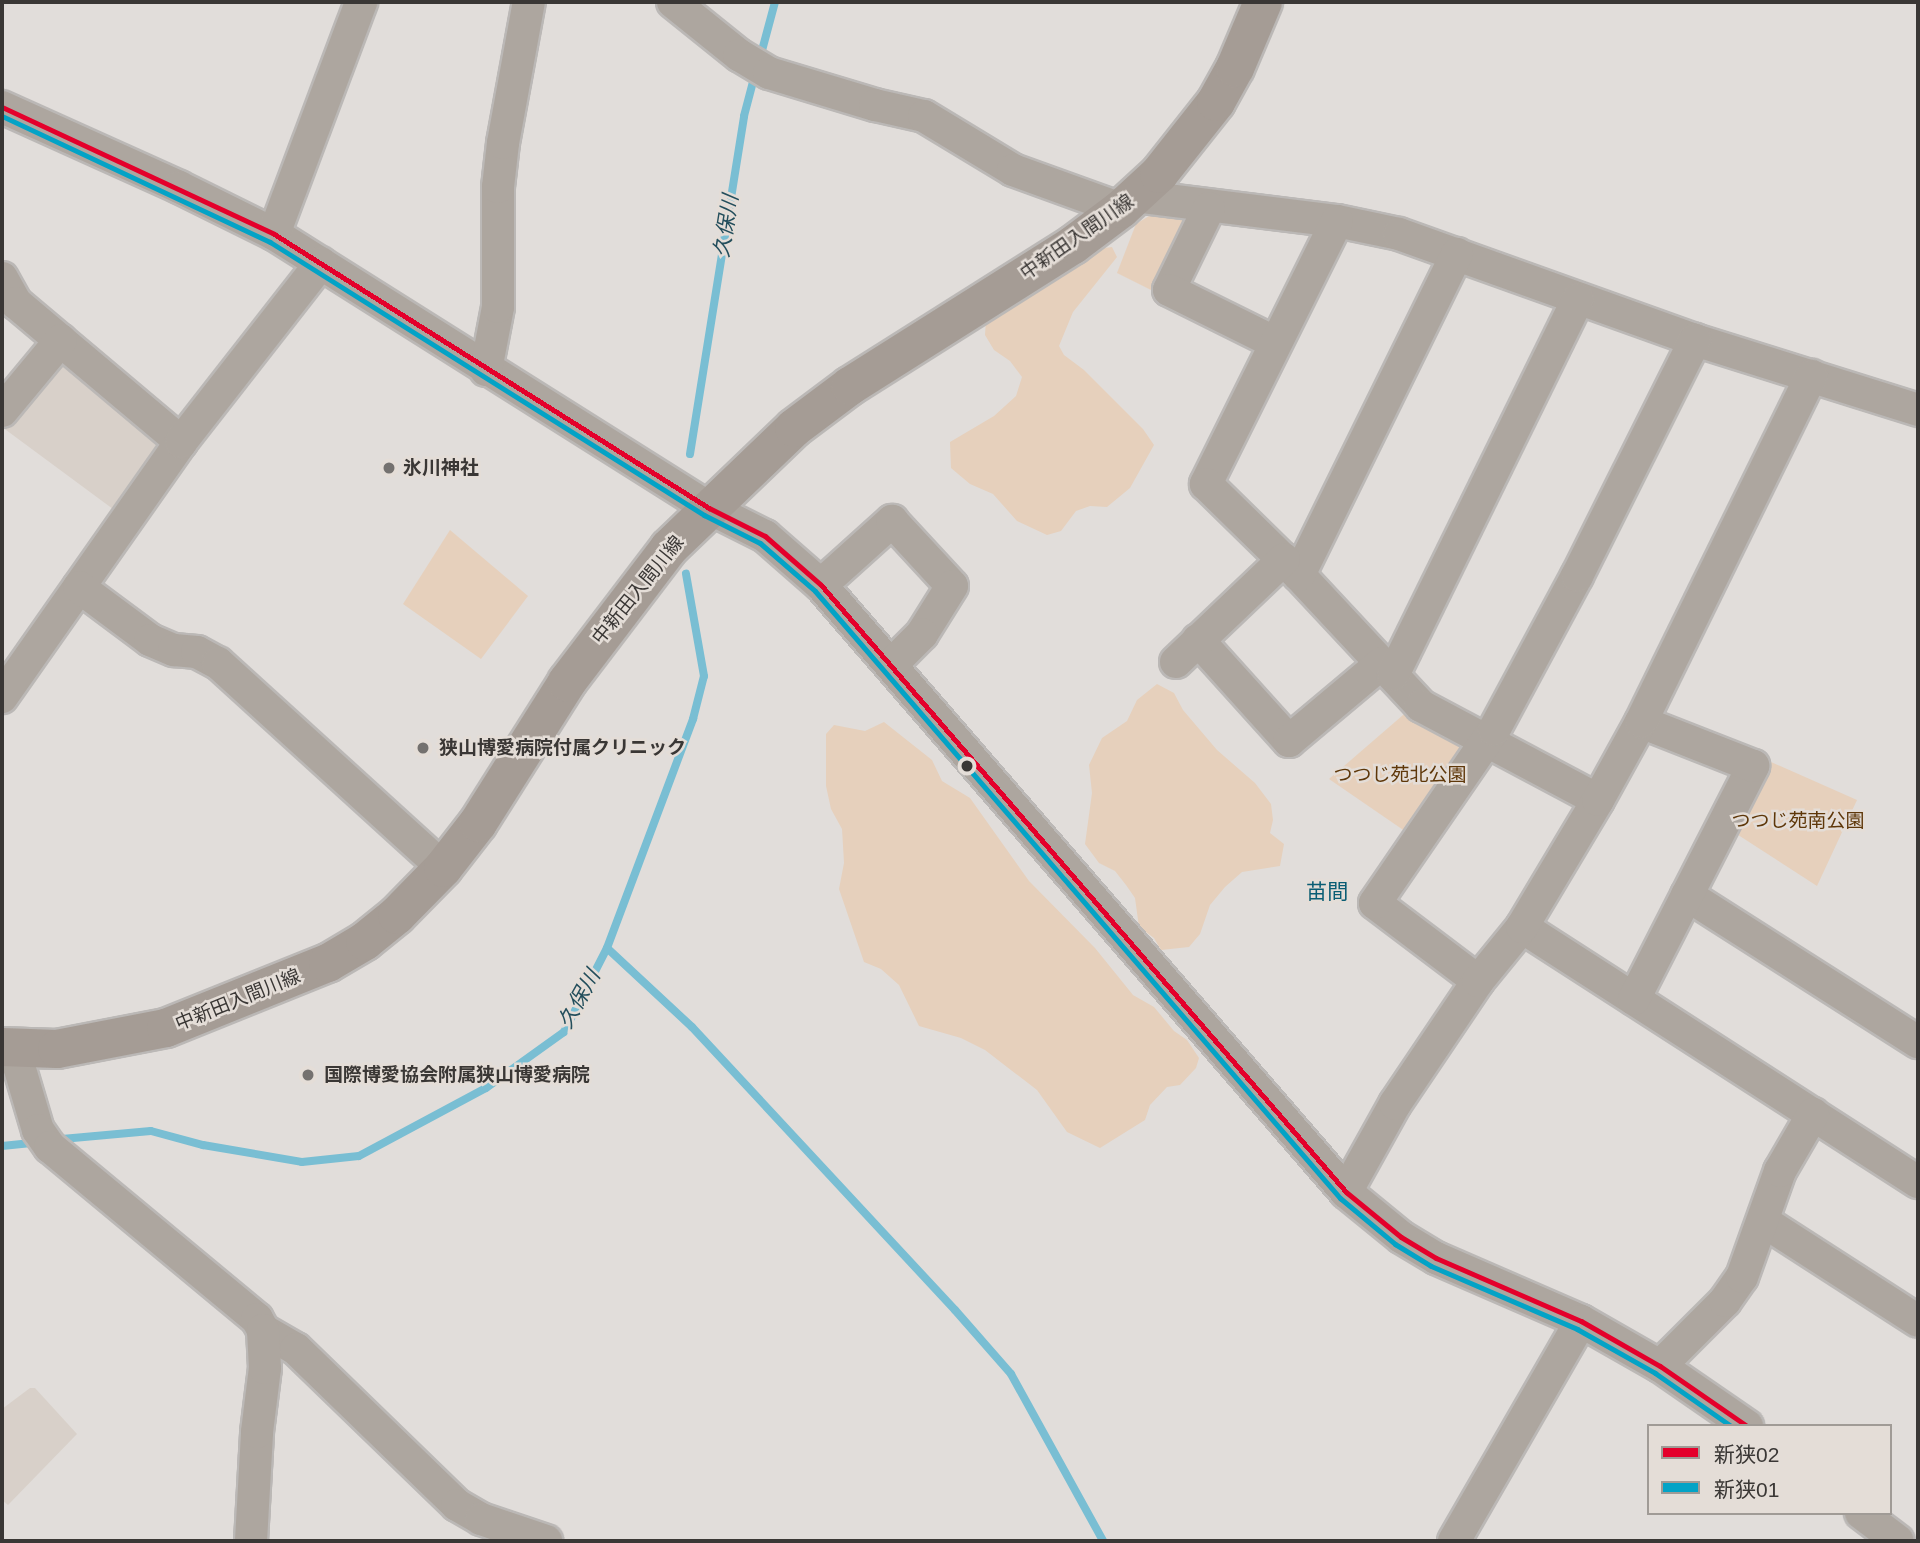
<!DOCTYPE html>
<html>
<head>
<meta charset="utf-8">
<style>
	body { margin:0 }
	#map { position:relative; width:1920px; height:1543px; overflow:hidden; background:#e1ddda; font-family:Helvetica,"Noto Sans JP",sans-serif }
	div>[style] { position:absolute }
	.built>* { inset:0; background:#d8d0c9 }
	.green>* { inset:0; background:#e6d0bc }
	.stream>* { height:8px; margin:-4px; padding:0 4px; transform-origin:4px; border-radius:4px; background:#79bed3 }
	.roads { filter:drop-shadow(2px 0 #bbb8b6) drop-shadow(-2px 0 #bbb8b6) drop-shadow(0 2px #bbb8b6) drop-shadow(0 -2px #bbb8b6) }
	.minor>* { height:32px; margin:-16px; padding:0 16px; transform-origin:16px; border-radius:16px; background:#ada69f }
	.major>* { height:38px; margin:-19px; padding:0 19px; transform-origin:19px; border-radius:19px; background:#a59c95 }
	.bus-1>* { height:5px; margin:-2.5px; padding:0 2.5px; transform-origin:2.5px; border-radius:2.5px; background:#e4002b }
	.bus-2>* { height:5px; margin:-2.5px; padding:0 2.5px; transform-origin:2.5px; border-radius:2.5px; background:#03a3c6 }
	.dots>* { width:19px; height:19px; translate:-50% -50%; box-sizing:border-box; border:4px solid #e4ddd7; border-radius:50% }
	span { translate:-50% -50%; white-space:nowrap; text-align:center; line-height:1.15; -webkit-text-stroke:5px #e4ddd7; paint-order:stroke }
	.street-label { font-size:19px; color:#3a3735 }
	.poi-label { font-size:19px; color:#3a3735; font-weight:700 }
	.left { translate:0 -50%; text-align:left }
	.park-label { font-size:19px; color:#5e3709 }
	.water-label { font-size:21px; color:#234e5c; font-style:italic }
	.neighbourhood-label { font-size:21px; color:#0a5d74 }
	.frame { position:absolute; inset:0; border:4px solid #3a3735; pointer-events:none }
	.legend { position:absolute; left:1647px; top:1424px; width:245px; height:91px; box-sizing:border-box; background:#e4ddd7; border:2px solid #a09b96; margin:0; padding:9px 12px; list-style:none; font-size:21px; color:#3a3735 }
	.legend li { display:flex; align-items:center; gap:14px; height:35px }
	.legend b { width:35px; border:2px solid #a09b96 }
</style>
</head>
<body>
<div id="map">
	<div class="built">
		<div style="clip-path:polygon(64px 351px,168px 437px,117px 512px,2px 427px,2px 422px)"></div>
		<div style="clip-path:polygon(30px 1388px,35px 1388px,77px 1434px,8px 1505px,2px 1500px,2px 1409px)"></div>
	</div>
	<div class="green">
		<div style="clip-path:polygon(1149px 216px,1183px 218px,1189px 229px,1157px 293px,1117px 273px,1136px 224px)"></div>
		<div style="clip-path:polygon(1112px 247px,1117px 257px,1073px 312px,1059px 346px,1064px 355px,1084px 370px,1143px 429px,1154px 445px,1130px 488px,1107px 507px,1090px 506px,1076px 511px,1061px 531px,1047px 535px,1017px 521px,993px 494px,970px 484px,951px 468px,950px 442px,994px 416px,1016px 396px,1022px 377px,1010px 361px,994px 350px,985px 335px,986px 320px,1097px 249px)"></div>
		<div style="clip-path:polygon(450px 530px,528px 596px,481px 659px,403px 604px)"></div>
		<div style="clip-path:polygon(1157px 684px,1174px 693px,1183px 710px,1217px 750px,1255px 783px,1271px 804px,1273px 820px,1270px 833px,1284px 844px,1280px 866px,1242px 872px,1225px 887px,1210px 905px,1200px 934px,1189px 947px,1161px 950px,1154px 938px,1139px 927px,1135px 898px,1126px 885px,1115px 871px,1099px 863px,1085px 844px,1092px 793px,1089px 765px,1102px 738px,1127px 721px,1137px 700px)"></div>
		<div style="clip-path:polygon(1410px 709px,1466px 743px,1412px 836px,1329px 779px)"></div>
		<div style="clip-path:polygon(884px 722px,932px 760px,942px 781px,970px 798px,1029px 881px,1095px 948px,1133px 995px,1154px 1007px,1174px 1031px,1187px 1040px,1199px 1058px,1196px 1068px,1180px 1085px,1167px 1087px,1150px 1105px,1145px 1120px,1100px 1148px,1067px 1132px,1037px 1090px,985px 1050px,961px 1038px,919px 1026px,899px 985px,881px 969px,864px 962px,839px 889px,844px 863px,842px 829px,831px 809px,826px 786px,826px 734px,834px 725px,865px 731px)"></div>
		<div style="clip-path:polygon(1771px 762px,1857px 800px,1817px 886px,1732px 831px)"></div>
	</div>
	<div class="stream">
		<div style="left:760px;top:58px;width:58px;rotate:-75deg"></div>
		<div style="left:690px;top:454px;width:342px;rotate:-80.9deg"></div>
		<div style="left:744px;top:116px;width:43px;rotate:-75.3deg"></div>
		<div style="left:607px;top:948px;width:116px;rotate:42.9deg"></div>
		<div style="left:692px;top:1027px;width:386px;rotate:47.1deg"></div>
		<div style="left:955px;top:1310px;width:85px;rotate:48.8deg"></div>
		<div style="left:1011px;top:1374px;width:191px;rotate:61.1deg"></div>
		<div style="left:62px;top:1139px;width:89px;rotate:-5.1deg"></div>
		<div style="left:151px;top:1131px;width:54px;rotate:15.1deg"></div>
		<div style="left:203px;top:1145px;width:100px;rotate:9.7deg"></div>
		<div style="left:302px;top:1162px;width:57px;rotate:-6deg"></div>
		<div style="left:359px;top:1156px;width:144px;rotate:-28.2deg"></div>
		<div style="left:486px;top:1088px;width:96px;rotate:-35.7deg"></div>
		<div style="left:564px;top:1032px;width:94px;rotate:-62.9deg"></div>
		<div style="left:607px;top:948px;width:245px;rotate:-69.4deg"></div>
		<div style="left:693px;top:719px;width:44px;rotate:-75.7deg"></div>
		<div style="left:704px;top:676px;width:104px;rotate:-100deg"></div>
		<div style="left:2px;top:1146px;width:27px;rotate:-6deg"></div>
	</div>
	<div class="roads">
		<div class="minor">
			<div style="left:673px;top:2px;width:85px;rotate:38.8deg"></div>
			<div style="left:739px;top:55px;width:35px;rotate:31deg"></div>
			<div style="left:769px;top:73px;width:111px;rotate:16.8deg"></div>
			<div style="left:875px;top:105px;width:50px;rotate:12.7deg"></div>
			<div style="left:924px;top:116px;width:104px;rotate:31.2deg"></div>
			<div style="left:1013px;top:170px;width:115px;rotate:19.9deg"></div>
			<div style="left:2px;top:107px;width:194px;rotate:24.3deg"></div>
			<div style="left:179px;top:187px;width:106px;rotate:26.3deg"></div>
			<div style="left:274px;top:234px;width:514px;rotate:32.21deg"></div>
			<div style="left:709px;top:508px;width:63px;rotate:26.6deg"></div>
			<div style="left:765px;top:536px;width:74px;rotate:41.2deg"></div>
			<div style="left:821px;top:585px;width:803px;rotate:49.14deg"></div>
			<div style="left:1346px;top:1192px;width:71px;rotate:39.3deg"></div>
			<div style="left:1401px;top:1237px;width:41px;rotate:31deg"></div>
			<div style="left:1436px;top:1258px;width:158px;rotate:23.5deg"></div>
			<div style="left:1581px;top:1321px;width:91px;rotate:29.7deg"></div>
			<div style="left:1660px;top:1366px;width:106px;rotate:34.6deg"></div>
			<div style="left:1135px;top:196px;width:204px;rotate:7.1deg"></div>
			<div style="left:1337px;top:221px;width:63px;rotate:11.8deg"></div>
			<div style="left:1399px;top:234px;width:314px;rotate:19.7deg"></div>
			<div style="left:1695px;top:340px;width:234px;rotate:17.4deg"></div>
			<div style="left:1209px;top:208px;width:91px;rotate:116deg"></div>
			<div style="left:1169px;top:290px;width:119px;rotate:26.4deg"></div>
			<div style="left:1337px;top:221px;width:294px;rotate:116.5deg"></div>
			<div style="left:1206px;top:484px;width:130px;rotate:44.4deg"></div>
			<div style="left:1299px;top:575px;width:179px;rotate:47deg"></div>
			<div style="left:1421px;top:706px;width:200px;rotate:28deg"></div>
			<div style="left:274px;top:234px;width:248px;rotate:-69.4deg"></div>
			<div style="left:2px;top:278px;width:29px;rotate:61deg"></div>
			<div style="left:16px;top:303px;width:216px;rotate:40.1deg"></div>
			<div style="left:181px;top:442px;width:312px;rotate:125.1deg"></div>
			<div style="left:486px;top:370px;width:64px;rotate:-79.2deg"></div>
			<div style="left:498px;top:307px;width:120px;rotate:-90deg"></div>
			<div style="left:498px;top:187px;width:44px;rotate:-83.5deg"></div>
			<div style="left:503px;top:143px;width:143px;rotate:-79.6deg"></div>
			<div style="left:2px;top:411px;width:92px;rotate:-50.3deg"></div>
			<div style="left:181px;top:442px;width:227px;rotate:-52deg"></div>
			<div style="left:1299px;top:575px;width:358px;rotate:-63.8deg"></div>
			<div style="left:821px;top:585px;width:96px;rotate:-42deg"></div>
			<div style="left:892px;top:521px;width:88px;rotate:47.3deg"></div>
			<div style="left:952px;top:586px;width:57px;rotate:122deg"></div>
			<div style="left:922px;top:634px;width:44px;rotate:135deg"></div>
			<div style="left:79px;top:587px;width:89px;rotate:36.7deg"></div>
			<div style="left:150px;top:640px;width:26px;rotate:23deg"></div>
			<div style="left:174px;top:650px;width:23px;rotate:5deg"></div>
			<div style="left:197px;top:652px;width:24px;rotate:28deg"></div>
			<div style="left:218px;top:663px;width:304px;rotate:42.3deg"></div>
			<div style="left:1198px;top:640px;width:136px;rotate:48deg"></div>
			<div style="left:1289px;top:741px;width:121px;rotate:-40deg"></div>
			<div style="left:1176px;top:662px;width:149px;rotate:-43.6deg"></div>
			<div style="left:1393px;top:675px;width:419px;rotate:-63.8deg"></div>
			<div style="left:1687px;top:895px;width:274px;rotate:32.5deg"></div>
			<div style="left:1522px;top:927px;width:471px;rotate:32.8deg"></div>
			<div style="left:1478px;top:981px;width:129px;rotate:-142.9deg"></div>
			<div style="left:1375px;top:903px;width:210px;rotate:-55.5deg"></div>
			<div style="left:1494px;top:730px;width:175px;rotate:-61.7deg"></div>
			<div style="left:1577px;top:576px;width:264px;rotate:-63.4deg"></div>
			<div style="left:1634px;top:999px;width:262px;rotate:-62.9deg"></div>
			<div style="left:1753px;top:766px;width:120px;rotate:-158.6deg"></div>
			<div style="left:18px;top:1049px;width:17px;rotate:87deg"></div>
			<div style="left:19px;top:1066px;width:67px;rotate:73.5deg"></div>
			<div style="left:38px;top:1130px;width:21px;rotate:55deg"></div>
			<div style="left:50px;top:1147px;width:269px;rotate:39.7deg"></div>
			<div style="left:257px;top:1319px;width:13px;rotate:61deg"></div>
			<div style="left:263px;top:1330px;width:38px;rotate:30deg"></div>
			<div style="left:296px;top:1349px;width:224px;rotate:44.1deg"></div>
			<div style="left:457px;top:1505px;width:28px;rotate:30deg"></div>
			<div style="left:481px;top:1519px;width:69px;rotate:18.7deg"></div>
			<div style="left:1346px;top:1192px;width:101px;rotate:-60.9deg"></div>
			<div style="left:1395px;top:1104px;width:148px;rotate:-56deg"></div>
			<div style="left:1478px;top:981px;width:70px;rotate:-50.8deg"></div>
			<div style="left:1522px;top:927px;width:148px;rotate:-59.1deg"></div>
			<div style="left:1598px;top:800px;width:89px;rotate:-61.1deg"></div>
			<div style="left:1641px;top:722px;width:386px;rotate:-63.8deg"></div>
			<div style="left:1763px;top:1221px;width:184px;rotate:32.8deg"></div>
			<div style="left:1660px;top:1366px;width:92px;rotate:-45deg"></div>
			<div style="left:1725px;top:1301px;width:29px;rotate:-55deg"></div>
			<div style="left:1742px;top:1277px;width:113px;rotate:-70.3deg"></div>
			<div style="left:1780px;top:1171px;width:66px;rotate:-59.9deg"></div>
			<div style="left:1861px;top:1513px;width:46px;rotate:37.1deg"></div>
			<div style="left:251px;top:1541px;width:109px;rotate:-86.8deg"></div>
			<div style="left:257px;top:1432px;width:64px;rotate:-82.9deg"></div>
			<div style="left:265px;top:1368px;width:38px;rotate:-93deg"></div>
			<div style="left:1454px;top:1541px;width:254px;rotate:-60deg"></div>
		</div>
		<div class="major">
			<div style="left:2px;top:1047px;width:55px;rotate:2.1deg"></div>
			<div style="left:57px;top:1049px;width:111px;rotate:-10.9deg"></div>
			<div style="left:166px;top:1028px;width:175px;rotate:-21.9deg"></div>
			<div style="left:328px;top:963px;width:43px;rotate:-30.7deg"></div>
			<div style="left:365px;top:941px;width:41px;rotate:-39.1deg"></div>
			<div style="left:397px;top:915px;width:66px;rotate:-45.6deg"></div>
			<div style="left:443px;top:868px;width:57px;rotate:-52.1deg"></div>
			<div style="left:478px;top:823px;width:167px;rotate:-57.7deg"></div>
			<div style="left:567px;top:682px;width:168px;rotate:-52.7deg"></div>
			<div style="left:669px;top:548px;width:173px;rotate:-43.8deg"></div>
			<div style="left:794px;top:428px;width:70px;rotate:-36.9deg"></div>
			<div style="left:850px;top:386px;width:264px;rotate:-32.3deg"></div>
			<div style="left:1073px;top:245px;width:60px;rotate:-36.9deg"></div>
			<div style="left:1121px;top:209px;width:52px;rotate:-42.6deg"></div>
			<div style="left:1159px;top:174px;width:92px;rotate:-51.6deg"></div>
			<div style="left:1216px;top:102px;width:39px;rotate:-61deg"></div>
			<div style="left:1235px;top:68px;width:72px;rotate:-67deg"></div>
		</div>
	</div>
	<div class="bus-1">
		<div style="left:2px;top:107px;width:300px;rotate:25deg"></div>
		<div style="left:274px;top:234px;width:514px;rotate:32.21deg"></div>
		<div style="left:709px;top:508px;width:63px;rotate:26.6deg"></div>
		<div style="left:765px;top:536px;width:74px;rotate:41.2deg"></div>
		<div style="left:821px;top:585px;width:803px;rotate:49.14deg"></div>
		<div style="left:1346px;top:1192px;width:71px;rotate:39.3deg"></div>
		<div style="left:1401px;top:1237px;width:41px;rotate:31deg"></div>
		<div style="left:1436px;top:1258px;width:158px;rotate:23.5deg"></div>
		<div style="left:1581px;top:1321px;width:91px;rotate:29.7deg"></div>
		<div style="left:1660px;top:1366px;width:106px;rotate:34.6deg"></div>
	</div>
	<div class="bus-2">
		<div style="left:2px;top:116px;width:296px;rotate:25.2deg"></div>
		<div style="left:270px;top:242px;width:513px;rotate:32.17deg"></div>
		<div style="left:704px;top:515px;width:63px;rotate:26.6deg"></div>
		<div style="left:760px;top:543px;width:73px;rotate:41.1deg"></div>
		<div style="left:815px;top:591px;width:803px;rotate:49.14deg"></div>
		<div style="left:1340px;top:1198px;width:72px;rotate:39.9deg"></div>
		<div style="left:1395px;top:1244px;width:42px;rotate:31.4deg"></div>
		<div style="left:1431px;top:1266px;width:159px;rotate:23.3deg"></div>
		<div style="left:1577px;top:1329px;width:90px;rotate:29.4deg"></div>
		<div style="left:1655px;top:1373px;width:93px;rotate:34.9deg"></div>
	</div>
	<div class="dots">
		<div style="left:389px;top:468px;background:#74716f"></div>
		<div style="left:423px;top:748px;background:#74716f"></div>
		<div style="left:967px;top:766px;background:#3a3735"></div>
		<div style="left:308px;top:1075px;background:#74716f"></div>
	</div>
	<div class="street-label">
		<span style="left:1077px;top:237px;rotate:-35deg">中新田入間川線</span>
		<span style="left:638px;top:590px;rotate:-51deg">中新田入間川線</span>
		<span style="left:238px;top:1000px;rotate:-22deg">中新田入間川線</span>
	</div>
	<div class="poi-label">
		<span class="left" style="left:403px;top:468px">氷川神社</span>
		<span class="left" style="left:439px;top:748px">狭山博愛病院付属クリニック</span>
		<span class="left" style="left:324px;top:1075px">国際博愛協会附属狭山博愛病院</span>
	</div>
	<div class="park-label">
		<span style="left:1400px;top:775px">つつじ苑北公園</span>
		<span style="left:1798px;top:821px">つつじ苑南公園</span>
	</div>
	<div class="water-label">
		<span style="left:726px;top:226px;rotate:-81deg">久保川</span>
		<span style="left:579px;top:999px;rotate:-61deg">久保川</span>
	</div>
	<div class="neighbourhood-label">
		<span style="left:1327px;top:892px">苗間</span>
	</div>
	<div class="frame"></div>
	<ul class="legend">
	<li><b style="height:9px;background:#e4002b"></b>新狭02</li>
	<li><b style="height:9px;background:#03a3c6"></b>新狭01</li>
	</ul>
</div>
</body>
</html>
